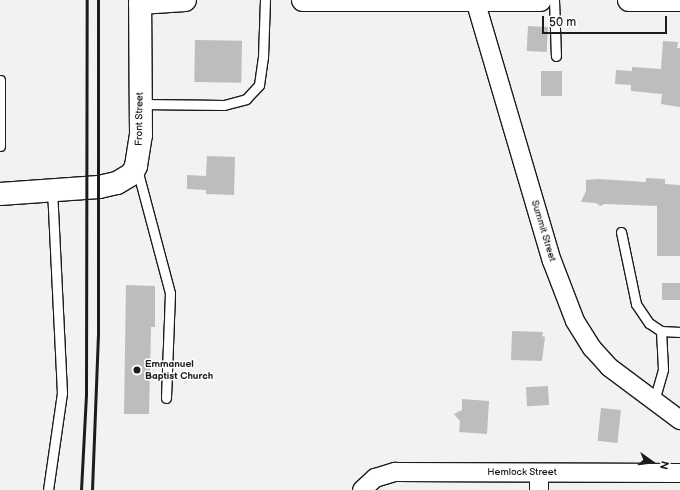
<!DOCTYPE html>
<html>
<head>
<meta charset="utf-8">
<style>
	body { margin:0 }
	#map { position:relative; width:680px; height:490px; overflow:hidden; background:#f2f2f2; font-family:"Balsamiq Sans",sans-serif }
	div>[style] { position:absolute }
	.building>* { inset:0; background:#bdbdbd; transform-origin:0 0 }
	.roads { filter:drop-shadow(1px 0 #1c1c1c) drop-shadow(-1px 0 #1c1c1c) drop-shadow(0 1px #1c1c1c) drop-shadow(0 -1px #1c1c1c) }
	.service>* { height:9px; margin:-4.5px; padding:0 4.5px; transform-origin:4.5px; border-radius:4.5px; background:#fff }
	.minor>* { height:18px; margin:-9px; padding:0 9px; transform-origin:9px; border-radius:9px; background:#fff }
	.secondary>* { height:22px; margin:-11px; padding:0 11px; transform-origin:11px; border-radius:11px; background:#fff }
	.rail>* { height:3px; margin:-1.5px; padding:0 1.5px; transform-origin:1.5px; border-radius:1.5px; background:#1c1c1c }
	.dots>* { width:11px; height:11px; translate:-50% -50%; box-sizing:border-box; border:2px solid #fff; border-radius:50% }
	span { translate:-50% -50%; white-space:nowrap; text-align:center; line-height:1.15; -webkit-text-stroke:3px #fff; paint-order:stroke }
	.street-label { font-size:10px; color:#1c1c1c }
	.poi-label { font-size:10px; color:#1c1c1c; font-weight:700 }
	.left { translate:0 -50%; text-align:left }
	.north { position:absolute; left:632px; top:442px; width:40px; height:40px; -webkit-text-stroke:3px #fff; paint-order:stroke; rotate:104deg; font-size:11px; font-weight:700; line-height:16px; text-align:center; color:#1c1c1c }
	.north::after { content:''; display:block; margin:auto; width:14px; height:18px; background:#1c1c1c; clip-path:polygon(50% 0,100% 100%,50% 72%,0 100%) }
	.scale { position:absolute; left:542px; top:16px; width:125px; height:18px; box-sizing:border-box; border:2px solid #1c1c1c; border-top:0; padding-left:5px; font-size:12px; line-height:14px; white-space:nowrap; color:#1c1c1c; -webkit-text-stroke:3px #fff; paint-order:stroke }
</style>
</head>
<body>
<div id="map">
	<div class="building">
		<div style="left:528px;top:26px;width:20px;height:25px;rotate:3deg"></div>
		<div style="left:195px;top:40px;width:47px;height:42px;rotate:1deg"></div>
		<div style="clip-path:polygon(663px 41px,678px 42px,677px 48px,680px 48px,680px 107px,661px 104px,662px 94px,631px 91px,631px 85px,615px 84px,616px 70px,632px 71px,632px 67px,661px 69px)"></div>
		<div style="left:541px;top:71px;width:21px;height:25px"></div>
		<div style="clip-path:polygon(207px 156px,235px 157px,234px 195px,206px 194px,206px 190px,187px 189px,187px 175px,206px 176px)"></div>
		<div style="clip-path:polygon(646px 178px,665px 179px,665px 184px,680px 185px,680px 256px,657px 256px,657px 206px,605px 204px,600px 206px,596px 203px,581px 202px,586px 191px,586px 180px,598px 179px,646px 182px)"></div>
		<div style="left:662px;top:283px;width:18px;height:17px"></div>
		<div style="clip-path:polygon(126px 285px,155px 286px,155px 327px,151px 327px,149px 414px,124px 414px)"></div>
		<div style="clip-path:polygon(512px 331px,543px 332px,542px 336px,545px 337px,542px 361px,511px 360px)"></div>
		<div style="left:548px;top:386px;width:19px;height:22px;rotate:87deg"></div>
		<div style="clip-path:polygon(462px 399px,489px 401px,487px 434px,459px 432px,460px 421px,454px 414px,462px 410px)"></div>
		<div style="left:601px;top:408px;width:20px;height:33px;rotate:6deg"></div>
	</div>
	<div class="roads">
		<div class="service">
			<div style="left:554px;top:0;width:56px;rotate:88deg"></div>
			<div style="left:0;top:80px;width:66px;rotate:90deg"></div>
			<div style="left:141px;top:104px;width:83px;rotate:0.7deg"></div>
			<div style="left:224px;top:105px;width:23px;rotate:-15deg"></div>
			<div style="left:246px;top:99px;width:19px;rotate:-47deg"></div>
			<div style="left:259px;top:85px;width:28px;rotate:-82deg"></div>
			<div style="left:263px;top:57px;width:57px;rotate:-88deg"></div>
			<div style="left:137px;top:169px;width:128px;rotate:75.1deg"></div>
			<div style="left:170px;top:293px;width:105px;rotate:92.2deg"></div>
			<div style="left:621px;top:232px;width:74px;rotate:78.2deg"></div>
			<div style="left:636px;top:304px;width:23px;rotate:56deg"></div>
			<div style="left:649px;top:323px;width:14px;rotate:34deg"></div>
			<div style="left:654px;top:401px;width:33px;rotate:-74deg"></div>
			<div style="left:663px;top:369px;width:38px;rotate:-93deg"></div>
			<div style="left:661px;top:331px;width:19px;rotate:3deg"></div>
			<div style="left:48px;top:490px;width:98px;rotate:-81.8deg"></div>
			<div style="left:62px;top:393px;width:202px;rotate:-92.8deg"></div>
		</div>
		<div class="minor">
			<div style="left:475px;top:0;width:272px;rotate:73.6deg"></div>
			<div style="left:552px;top:261px;width:64px;rotate:69deg"></div>
			<div style="left:575px;top:321px;width:32px;rotate:58deg"></div>
			<div style="left:592px;top:348px;width:25px;rotate:48deg"></div>
			<div style="left:609px;top:367px;width:89px;rotate:36.7deg"></div>
			<div style="left:362px;top:490px;width:18px;rotate:-43deg"></div>
			<div style="left:375px;top:478px;width:21px;rotate:-17deg"></div>
			<div style="left:395px;top:472px;width:285px;rotate:0.2deg"></div>
			<div style="left:539px;top:490px;width:17px;rotate:-90deg"></div>
		</div>
		<div class="secondary">
			<div style="left:303px;top:0;width:237px"></div>
			<div style="left:629px;top:0;width:51px"></div>
			<div style="left:0;top:194px;width:99px;rotate:-4deg"></div>
			<div style="left:99px;top:187px;width:18px;rotate:-13deg"></div>
			<div style="left:117px;top:183px;width:17px;rotate:-31deg"></div>
			<div style="left:132px;top:174px;width:9px;rotate:-63deg"></div>
			<div style="left:136px;top:166px;width:31px;rotate:-81deg"></div>
			<div style="left:141px;top:135px;width:132px;rotate:-90.4deg"></div>
			<div style="left:140px;top:3px;width:45px;rotate:-3.8deg"></div>
		</div>
	</div>
	<div class="rail">
		<div style="left:81px;top:490px;width:96px;rotate:-87deg"></div>
		<div style="left:86px;top:394px;width:394px;rotate:-89.9deg"></div>
		<div style="left:92px;top:490px;width:154px;rotate:-87.8deg"></div>
		<div style="left:98px;top:336px;width:336px;rotate:-90deg"></div>
	</div>
	<div class="dots">
		<div style="left:137px;top:370px;background:#1c1c1c"></div>
	</div>
	<div class="street-label">
		<span style="left:140px;top:119px;rotate:-89deg">Front Street</span>
		<span style="left:543px;top:231px;rotate:73deg">Summit Street</span>
		<span style="left:522px;top:473px">Hemlock Street</span>
	</div>
	<div class="poi-label">
		<span class="left" style="left:145px;top:370px">Emmanuel<br>Baptist Church</span>
	</div>
	<div class="north">N</div>
	<div class="scale">50 m</div>
</div>
</body>
</html>
